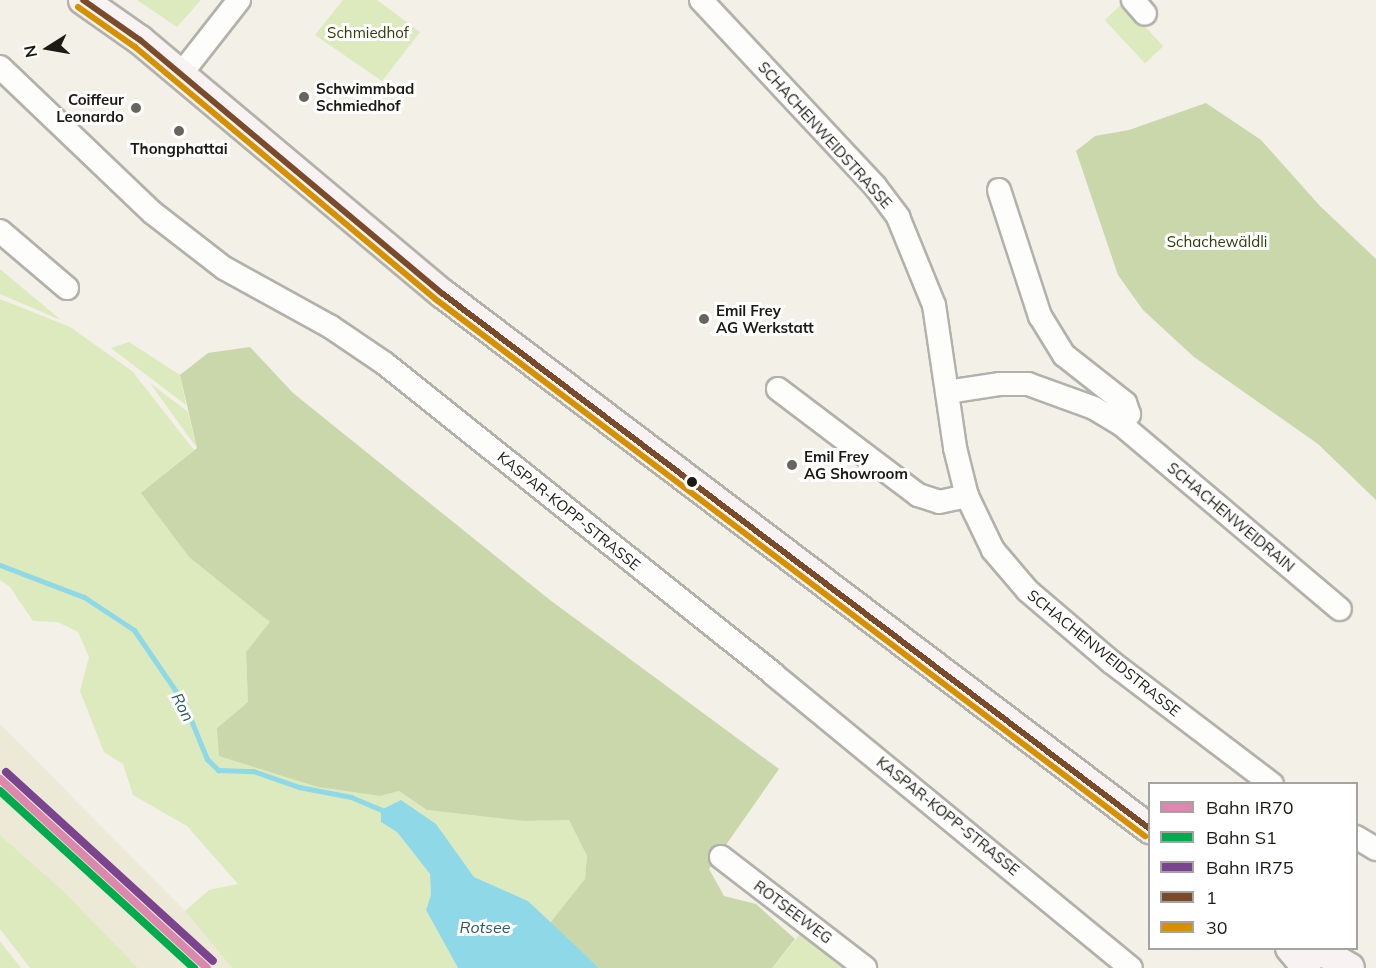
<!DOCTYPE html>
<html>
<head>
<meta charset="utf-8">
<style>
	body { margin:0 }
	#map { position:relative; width:1376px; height:968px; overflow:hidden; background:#f2f0e7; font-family:Mulish,sans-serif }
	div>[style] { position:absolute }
	.built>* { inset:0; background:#ece9d7 }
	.green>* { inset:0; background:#dceabe; transform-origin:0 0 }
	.forest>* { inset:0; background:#c9d7aa }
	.water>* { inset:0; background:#8ed8e7 }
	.stream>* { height:5px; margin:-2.5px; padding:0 2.5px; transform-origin:2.5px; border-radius:2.5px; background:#8ed8e7 }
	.roads { filter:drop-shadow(2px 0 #b2b1aa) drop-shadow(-2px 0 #b2b1aa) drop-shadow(0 2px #b2b1aa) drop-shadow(0 -2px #b2b1aa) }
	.minor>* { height:22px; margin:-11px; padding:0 11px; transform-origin:11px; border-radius:11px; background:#fdfdfb }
	.major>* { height:28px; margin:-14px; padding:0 14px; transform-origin:14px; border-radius:14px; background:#f8f3f2 }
	.bus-1>* { height:6px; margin:-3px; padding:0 3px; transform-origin:3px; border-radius:3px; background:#7a4b2a }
	.bus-2>* { height:6px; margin:-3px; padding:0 3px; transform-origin:3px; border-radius:3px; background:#d69103 }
	.rail-1>* { height:8px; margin:-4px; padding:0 4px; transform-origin:4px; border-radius:4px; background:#dc87ac }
	.rail-2>* { height:8px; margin:-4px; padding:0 4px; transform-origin:4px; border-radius:4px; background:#00ab4d }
	.rail-3>* { height:8px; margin:-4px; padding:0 4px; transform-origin:4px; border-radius:4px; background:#7a448f }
	.dots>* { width:16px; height:16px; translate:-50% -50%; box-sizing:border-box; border:3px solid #fff; border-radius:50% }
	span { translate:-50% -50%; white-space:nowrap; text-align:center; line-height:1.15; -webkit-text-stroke:6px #fff; paint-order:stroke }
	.park-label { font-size:15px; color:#2e3e05 }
	.poi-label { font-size:15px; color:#1b1a14; font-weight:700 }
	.left { translate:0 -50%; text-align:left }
	.right { translate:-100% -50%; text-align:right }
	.street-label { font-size:15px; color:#1b1a14 }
	.water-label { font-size:16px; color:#2a5864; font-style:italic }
	.legend { position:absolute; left:1148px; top:782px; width:210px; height:168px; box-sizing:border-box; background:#fff; border:2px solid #a4a3a1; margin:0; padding:8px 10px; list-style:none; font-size:18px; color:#1b1a14 }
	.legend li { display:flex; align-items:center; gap:12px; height:30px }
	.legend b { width:30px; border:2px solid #a4a3a1 }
	.north { position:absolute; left:18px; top:18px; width:60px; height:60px; -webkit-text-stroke:4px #fff; paint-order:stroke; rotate:259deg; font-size:16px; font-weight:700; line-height:24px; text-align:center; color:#1b1a14 }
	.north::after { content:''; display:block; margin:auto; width:21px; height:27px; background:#1b1a14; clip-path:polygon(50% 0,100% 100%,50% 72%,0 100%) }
</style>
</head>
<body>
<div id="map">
	<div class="built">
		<div style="clip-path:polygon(0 724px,185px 911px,232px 968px,138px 968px,61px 889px,0 835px)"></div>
	</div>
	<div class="green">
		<div style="clip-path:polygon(137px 0,201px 0,177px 27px)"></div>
		<div style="clip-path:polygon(343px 0,377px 0,420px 32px,382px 81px,315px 35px)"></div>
		<div style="left:1123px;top:3px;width:59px;height:25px;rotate:47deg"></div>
		<div style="clip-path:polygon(0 269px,19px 285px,61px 320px,0 294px)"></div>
		<div style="clip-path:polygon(0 299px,70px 327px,132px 371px,194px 450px,142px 493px,189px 557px,271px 622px,246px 652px,248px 702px,217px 728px,271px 770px,318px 787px,380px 796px,399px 791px,427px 810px,524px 821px,569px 820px,587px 856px,585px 880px,550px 923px,528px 901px,474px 877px,436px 824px,381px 822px,397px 832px,430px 874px,431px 895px,426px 910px,458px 968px,232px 968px,185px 911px,209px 890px,238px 884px,187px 826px,133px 795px,123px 764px,104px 752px,80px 691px,89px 657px,78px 632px,58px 622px,33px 621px,10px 587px,0 580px)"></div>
		<div style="clip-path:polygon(129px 342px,180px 375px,186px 405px,111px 348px)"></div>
		<div style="clip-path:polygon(150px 383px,188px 412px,197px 448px,170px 411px)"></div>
		<div style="clip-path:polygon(0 835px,61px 889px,138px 968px,30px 968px,0 929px)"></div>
		<div style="clip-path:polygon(806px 927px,855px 968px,772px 968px)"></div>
		<div style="clip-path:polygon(0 941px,21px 968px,0 968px)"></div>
	</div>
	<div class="forest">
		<div style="clip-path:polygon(1206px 103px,1261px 140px,1320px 206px,1376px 259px,1376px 500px,1318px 444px,1194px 357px,1143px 310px,1118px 275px,1076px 151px,1095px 136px,1129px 130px)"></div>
		<div style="clip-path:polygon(250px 347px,293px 393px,550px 600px,779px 769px,709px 869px,724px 896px,756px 904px,795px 939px,772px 968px,599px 968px,550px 923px,585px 879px,587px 856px,569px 820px,524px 821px,427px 810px,399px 791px,380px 796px,318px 787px,219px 756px,217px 728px,248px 702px,246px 652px,270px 622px,189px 557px,141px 493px,197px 448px,180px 375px,208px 353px)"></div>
	</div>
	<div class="water">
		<div style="clip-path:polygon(401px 800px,436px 824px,474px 877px,528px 901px,599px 968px,458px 968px,426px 910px,431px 895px,430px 874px,397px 832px,381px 822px,381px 810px)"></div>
	</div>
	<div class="stream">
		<div style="left:0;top:565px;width:90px;rotate:20.9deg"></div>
		<div style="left:84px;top:597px;width:60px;rotate:33.4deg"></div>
		<div style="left:134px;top:630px;width:88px;rotate:55.6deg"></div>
		<div style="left:184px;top:703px;width:61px;rotate:67.7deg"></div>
		<div style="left:207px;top:759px;width:16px;rotate:45deg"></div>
		<div style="left:218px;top:770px;width:35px;rotate:2deg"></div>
		<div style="left:253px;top:771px;width:49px;rotate:19.2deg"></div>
		<div style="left:299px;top:787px;width:53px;rotate:10.9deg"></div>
		<div style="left:351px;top:797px;width:33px;rotate:23deg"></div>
	</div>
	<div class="roads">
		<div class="minor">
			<div style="left:701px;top:0;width:255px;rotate:46.9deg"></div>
			<div style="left:875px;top:186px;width:39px;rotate:53deg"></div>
			<div style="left:898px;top:217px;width:95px;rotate:67.8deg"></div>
			<div style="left:934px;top:305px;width:145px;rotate:81.6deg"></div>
			<div style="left:955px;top:448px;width:49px;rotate:76deg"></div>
			<div style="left:967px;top:496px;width:60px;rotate:64.3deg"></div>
			<div style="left:993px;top:550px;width:54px;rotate:49.5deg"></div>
			<div style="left:1028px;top:591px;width:109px;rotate:40.5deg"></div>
			<div style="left:1111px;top:662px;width:202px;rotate:37.2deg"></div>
			<div style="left:1133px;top:0;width:18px;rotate:49deg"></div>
			<div style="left:0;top:67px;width:211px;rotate:43.7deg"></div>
			<div style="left:153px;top:213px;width:90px;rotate:37.8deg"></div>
			<div style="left:224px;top:268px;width:122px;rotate:28.9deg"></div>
			<div style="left:331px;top:327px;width:64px;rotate:34.2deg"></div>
			<div style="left:384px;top:363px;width:498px;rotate:38.6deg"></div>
			<div style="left:773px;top:674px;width:463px;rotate:39.4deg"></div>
			<div style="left:181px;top:74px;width:94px;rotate:-51.9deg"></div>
			<div style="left:999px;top:190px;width:133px;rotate:72deg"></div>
			<div style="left:1040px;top:316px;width:46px;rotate:58.4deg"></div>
			<div style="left:1064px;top:355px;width:78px;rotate:38.2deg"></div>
			<div style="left:1125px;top:403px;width:12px;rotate:70deg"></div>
			<div style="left:1129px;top:414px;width:13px;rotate:122deg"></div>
			<div style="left:0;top:231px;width:88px;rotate:40.4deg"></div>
			<div style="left:778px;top:389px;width:176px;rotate:37.1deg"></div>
			<div style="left:918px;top:495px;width:22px;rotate:18deg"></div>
			<div style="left:939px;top:502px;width:29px;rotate:-12deg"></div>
			<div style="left:947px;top:392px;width:54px;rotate:-8.6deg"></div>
			<div style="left:1000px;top:384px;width:28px"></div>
			<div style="left:1028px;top:384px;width:70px;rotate:20deg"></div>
			<div style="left:1094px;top:408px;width:33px;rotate:31deg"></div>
			<div style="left:1122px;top:425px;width:285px;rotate:40.2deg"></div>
			<div style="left:1356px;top:837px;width:23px;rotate:31deg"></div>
			<div style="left:721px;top:857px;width:182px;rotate:37.6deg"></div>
		</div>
		<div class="major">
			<div style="left:83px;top:0;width:70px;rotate:35.1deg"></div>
			<div style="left:140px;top:40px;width:395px;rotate:40deg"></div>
			<div style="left:443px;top:294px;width:887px;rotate:37.12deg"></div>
			<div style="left:1290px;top:948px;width:26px;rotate:50deg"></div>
			<div style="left:1316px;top:948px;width:39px;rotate:30deg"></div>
		</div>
	</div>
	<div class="bus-1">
		<div style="left:83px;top:0;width:70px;rotate:35.1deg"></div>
		<div style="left:140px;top:40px;width:395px;rotate:40deg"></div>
		<div style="left:443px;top:294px;width:887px;rotate:37.12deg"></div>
	</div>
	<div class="bus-2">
		<div style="left:78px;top:7px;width:70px;rotate:35.1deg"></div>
		<div style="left:135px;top:47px;width:395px;rotate:40deg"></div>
		<div style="left:438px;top:301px;width:887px;rotate:37.12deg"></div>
	</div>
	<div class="rail-1">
		<div style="left:0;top:779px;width:280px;rotate:42.4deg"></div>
	</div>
	<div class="rail-2">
		<div style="left:0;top:791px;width:263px;rotate:42.4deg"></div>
	</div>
	<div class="rail-3">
		<div style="left:6px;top:772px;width:280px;rotate:42.4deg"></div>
	</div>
	<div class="dots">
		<div style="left:304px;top:97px;background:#66655e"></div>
		<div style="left:136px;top:108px;background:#66655e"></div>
		<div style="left:179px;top:131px;background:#66655e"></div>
		<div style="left:704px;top:319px;background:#66655e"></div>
		<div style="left:792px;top:465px;background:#66655e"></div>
		<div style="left:692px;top:482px;background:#1b1a14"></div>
	</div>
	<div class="park-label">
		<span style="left:368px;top:33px">Schmiedhof</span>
		<span style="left:1217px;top:242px">Schachewäldli</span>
	</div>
	<div class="poi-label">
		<span class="left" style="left:316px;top:97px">Schwimmbad<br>Schmiedhof</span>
		<span class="right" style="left:124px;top:108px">Coiffeur<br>Leonardo</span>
		<span style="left:179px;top:149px">Thongphattai</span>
		<span class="left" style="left:716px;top:319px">Emil Frey<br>AG Werkstatt</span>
		<span class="left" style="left:804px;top:465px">Emil Frey<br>AG Showroom</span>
	</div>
	<div class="street-label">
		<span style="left:825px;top:135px;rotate:48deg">SCHACHENWEIDSTRASSE</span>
		<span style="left:569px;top:511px;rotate:39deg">KASPAR-KOPP-STRASSE</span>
		<span style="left:1231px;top:517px;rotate:40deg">SCHACHENWEIDRAIN</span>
		<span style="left:1104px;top:653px;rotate:39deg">SCHACHENWEIDSTRASSE</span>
		<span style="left:948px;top:816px;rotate:39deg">KASPAR-KOPP-STRASSE</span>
		<span style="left:793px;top:912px;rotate:37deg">ROTSEEWEG</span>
	</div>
	<div class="water-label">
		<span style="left:183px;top:707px;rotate:62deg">Ron</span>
		<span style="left:485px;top:927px">Rotsee</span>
	</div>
	<ul class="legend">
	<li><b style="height:8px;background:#dc87ac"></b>Bahn IR70</li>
	<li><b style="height:8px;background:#00ab4d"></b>Bahn S1</li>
	<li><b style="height:8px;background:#7a448f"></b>Bahn IR75</li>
	<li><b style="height:8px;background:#7a4b2a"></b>1</li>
	<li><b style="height:8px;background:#d69103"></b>30</li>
	</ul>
	<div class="north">N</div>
</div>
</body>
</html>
